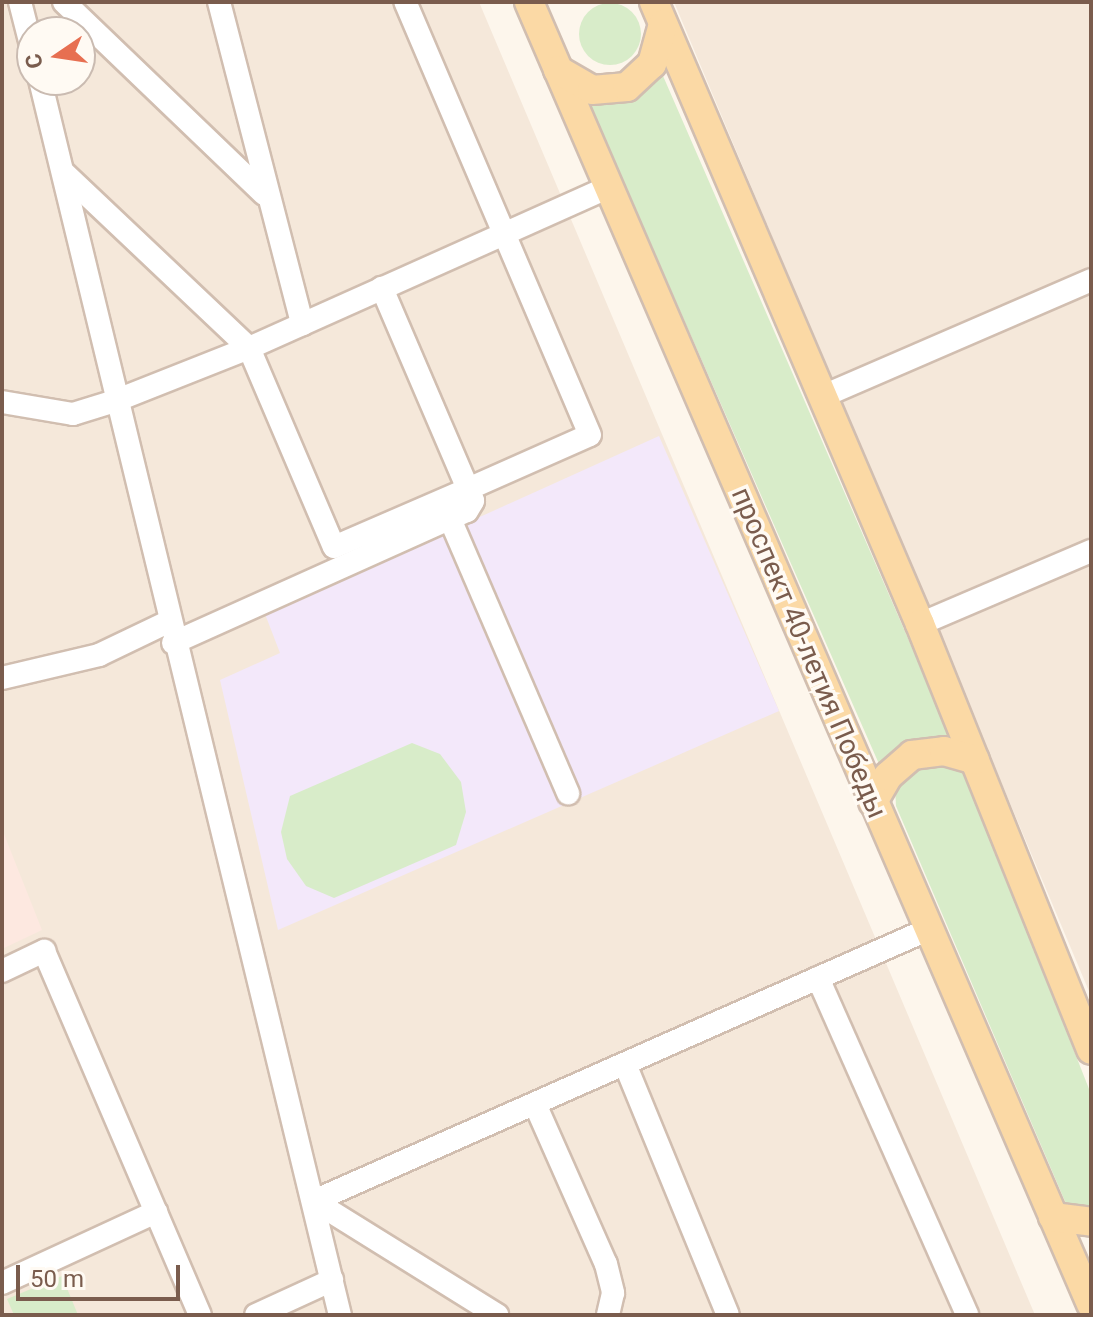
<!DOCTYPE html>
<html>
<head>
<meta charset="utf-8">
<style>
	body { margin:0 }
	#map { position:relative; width:1093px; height:1317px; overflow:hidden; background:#fdf6ec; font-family:Roboto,sans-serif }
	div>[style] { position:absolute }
	.residential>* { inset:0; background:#f5e8da }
	.commercial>* { inset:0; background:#fde8e0 }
	.education>* { inset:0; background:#f3e8fa }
	.green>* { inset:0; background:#d8ecc9 }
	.round { border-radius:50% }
	.roads { filter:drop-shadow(2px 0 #d1beb0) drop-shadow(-2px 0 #d1beb0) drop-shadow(0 2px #d1beb0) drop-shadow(0 -2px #d1beb0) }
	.minor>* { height:22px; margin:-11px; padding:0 11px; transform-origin:11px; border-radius:11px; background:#fff }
	.major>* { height:28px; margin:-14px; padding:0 14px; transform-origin:14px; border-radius:14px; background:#fbd9a5 }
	span { translate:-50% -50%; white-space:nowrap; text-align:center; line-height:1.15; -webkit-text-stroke:7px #fffaf3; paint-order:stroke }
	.street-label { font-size:28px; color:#7a5c4d }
	.frame { position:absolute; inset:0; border:4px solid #7a5c4d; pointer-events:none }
	.north { position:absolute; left:16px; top:16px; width:80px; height:80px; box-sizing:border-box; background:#fffaf3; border:2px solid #cabbb1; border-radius:50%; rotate:257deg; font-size:22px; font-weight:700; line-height:32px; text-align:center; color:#7a5c4d }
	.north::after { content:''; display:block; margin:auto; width:28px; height:36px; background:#e76f51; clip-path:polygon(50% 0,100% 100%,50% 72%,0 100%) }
	.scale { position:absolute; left:16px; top:1265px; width:164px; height:36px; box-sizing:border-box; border:4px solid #7a5c4d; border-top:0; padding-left:10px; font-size:24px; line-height:28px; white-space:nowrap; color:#7a5c4d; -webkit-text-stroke:6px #fffaf3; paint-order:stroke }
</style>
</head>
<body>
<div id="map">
	<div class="residential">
		<div style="clip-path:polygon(evenodd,2px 2px,479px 2px,1035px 1315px,2px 1315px,2px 2px,32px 32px,80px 32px,80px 80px,32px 80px,32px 32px)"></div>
		<div style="clip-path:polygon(674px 2px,1091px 2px,1091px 996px,835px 387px)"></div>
	</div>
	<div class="commercial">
		<div style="clip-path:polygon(2px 829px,42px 930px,2px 949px)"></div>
	</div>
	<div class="education">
		<div style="clip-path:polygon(659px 436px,779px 711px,278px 930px,220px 680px,280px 653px,265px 614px)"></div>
	</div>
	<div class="green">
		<div class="round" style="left:579px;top:3px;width:62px;height:62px"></div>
		<div style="clip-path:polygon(660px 69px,954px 744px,916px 739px,879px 764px,587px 99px)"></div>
		<div style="clip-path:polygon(412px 743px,440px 754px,461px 782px,466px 812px,456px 845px,334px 898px,306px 886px,287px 859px,281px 832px,290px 796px)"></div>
		<div style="clip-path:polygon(916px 763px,962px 766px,1091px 1094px,1091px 1209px,1067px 1206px,896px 806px,895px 787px)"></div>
		<div style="clip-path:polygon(62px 1276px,78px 1315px,14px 1315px,7px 1299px)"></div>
	</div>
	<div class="roads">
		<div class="minor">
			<div style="left:20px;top:2px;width:49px;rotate:75.7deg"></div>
			<div style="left:64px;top:2px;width:277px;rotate:43.8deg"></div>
			<div style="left:219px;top:2px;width:333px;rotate:75.5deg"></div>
			<div style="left:40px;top:80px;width:1271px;rotate:76.35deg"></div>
			<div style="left:63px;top:172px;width:256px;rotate:43.4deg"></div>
			<div style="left:249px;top:348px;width:216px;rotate:66.9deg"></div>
			<div style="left:334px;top:547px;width:146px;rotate:-23.4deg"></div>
			<div style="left:468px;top:489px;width:219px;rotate:-113.2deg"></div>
			<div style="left:821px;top:397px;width:294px;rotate:-23.4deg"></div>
			<div style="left:2px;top:402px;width:72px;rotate:9.6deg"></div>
			<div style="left:73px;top:414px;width:44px;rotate:-17.2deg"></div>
			<div style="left:115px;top:401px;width:144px;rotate:-21.6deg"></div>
			<div style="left:249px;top:348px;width:394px;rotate:-24.1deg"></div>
			<div style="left:444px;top:505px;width:314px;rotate:66.7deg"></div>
			<div style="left:920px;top:624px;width:186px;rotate:-23.1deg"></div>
			<div style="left:173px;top:643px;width:322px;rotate:-24.2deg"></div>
			<div style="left:467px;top:511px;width:12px;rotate:-59deg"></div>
			<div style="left:473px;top:501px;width:13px;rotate:-113deg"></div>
			<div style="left:468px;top:489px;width:133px;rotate:-23.9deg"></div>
			<div style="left:590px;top:435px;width:471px;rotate:-113.1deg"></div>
			<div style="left:2px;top:678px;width:100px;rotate:-13.3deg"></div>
			<div style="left:99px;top:655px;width:76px;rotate:-25.6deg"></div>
			<div style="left:2px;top:971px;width:47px;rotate:-25.5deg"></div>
			<div style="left:44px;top:951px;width:396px;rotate:66.8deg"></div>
			<div style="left:818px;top:978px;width:368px;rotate:66.1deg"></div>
			<div style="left:625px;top:1064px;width:271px;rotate:67.7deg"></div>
			<div style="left:535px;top:1104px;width:175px;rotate:66.1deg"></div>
			<div style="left:606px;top:1264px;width:30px;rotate:76deg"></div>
			<div style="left:613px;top:1293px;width:23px;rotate:103deg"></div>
			<div style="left:314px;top:1201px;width:672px;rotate:-23.86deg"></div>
			<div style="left:314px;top:1201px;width:216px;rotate:31.9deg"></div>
			<div style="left:2px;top:1283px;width:170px;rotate:-24.8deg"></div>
			<div style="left:256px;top:1315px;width:84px;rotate:-24.7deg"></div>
		</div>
		<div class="major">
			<div style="left:529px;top:2px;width:1418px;rotate:66.65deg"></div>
			<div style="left:654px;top:2px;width:676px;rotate:66.85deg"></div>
			<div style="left:920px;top:624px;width:459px;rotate:68.1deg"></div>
			<div style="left:558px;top:70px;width:39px;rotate:30deg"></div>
			<div style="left:592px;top:90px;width:35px;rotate:-5deg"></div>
			<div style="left:627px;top:87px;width:34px;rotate:-43deg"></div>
			<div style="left:652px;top:64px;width:41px;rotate:-74.6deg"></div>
			<div style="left:873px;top:802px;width:30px;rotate:-60deg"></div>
			<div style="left:888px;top:776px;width:32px;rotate:-41deg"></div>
			<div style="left:912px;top:755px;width:32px;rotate:-7deg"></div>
			<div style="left:944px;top:751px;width:32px;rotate:16deg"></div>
			<div style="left:1053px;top:1217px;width:38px;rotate:7deg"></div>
		</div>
	</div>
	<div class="street-label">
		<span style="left:809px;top:653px;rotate:67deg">проспект 40-летия Победы</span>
	</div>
	<div class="frame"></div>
	<div class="north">С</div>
	<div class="scale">50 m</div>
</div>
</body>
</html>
